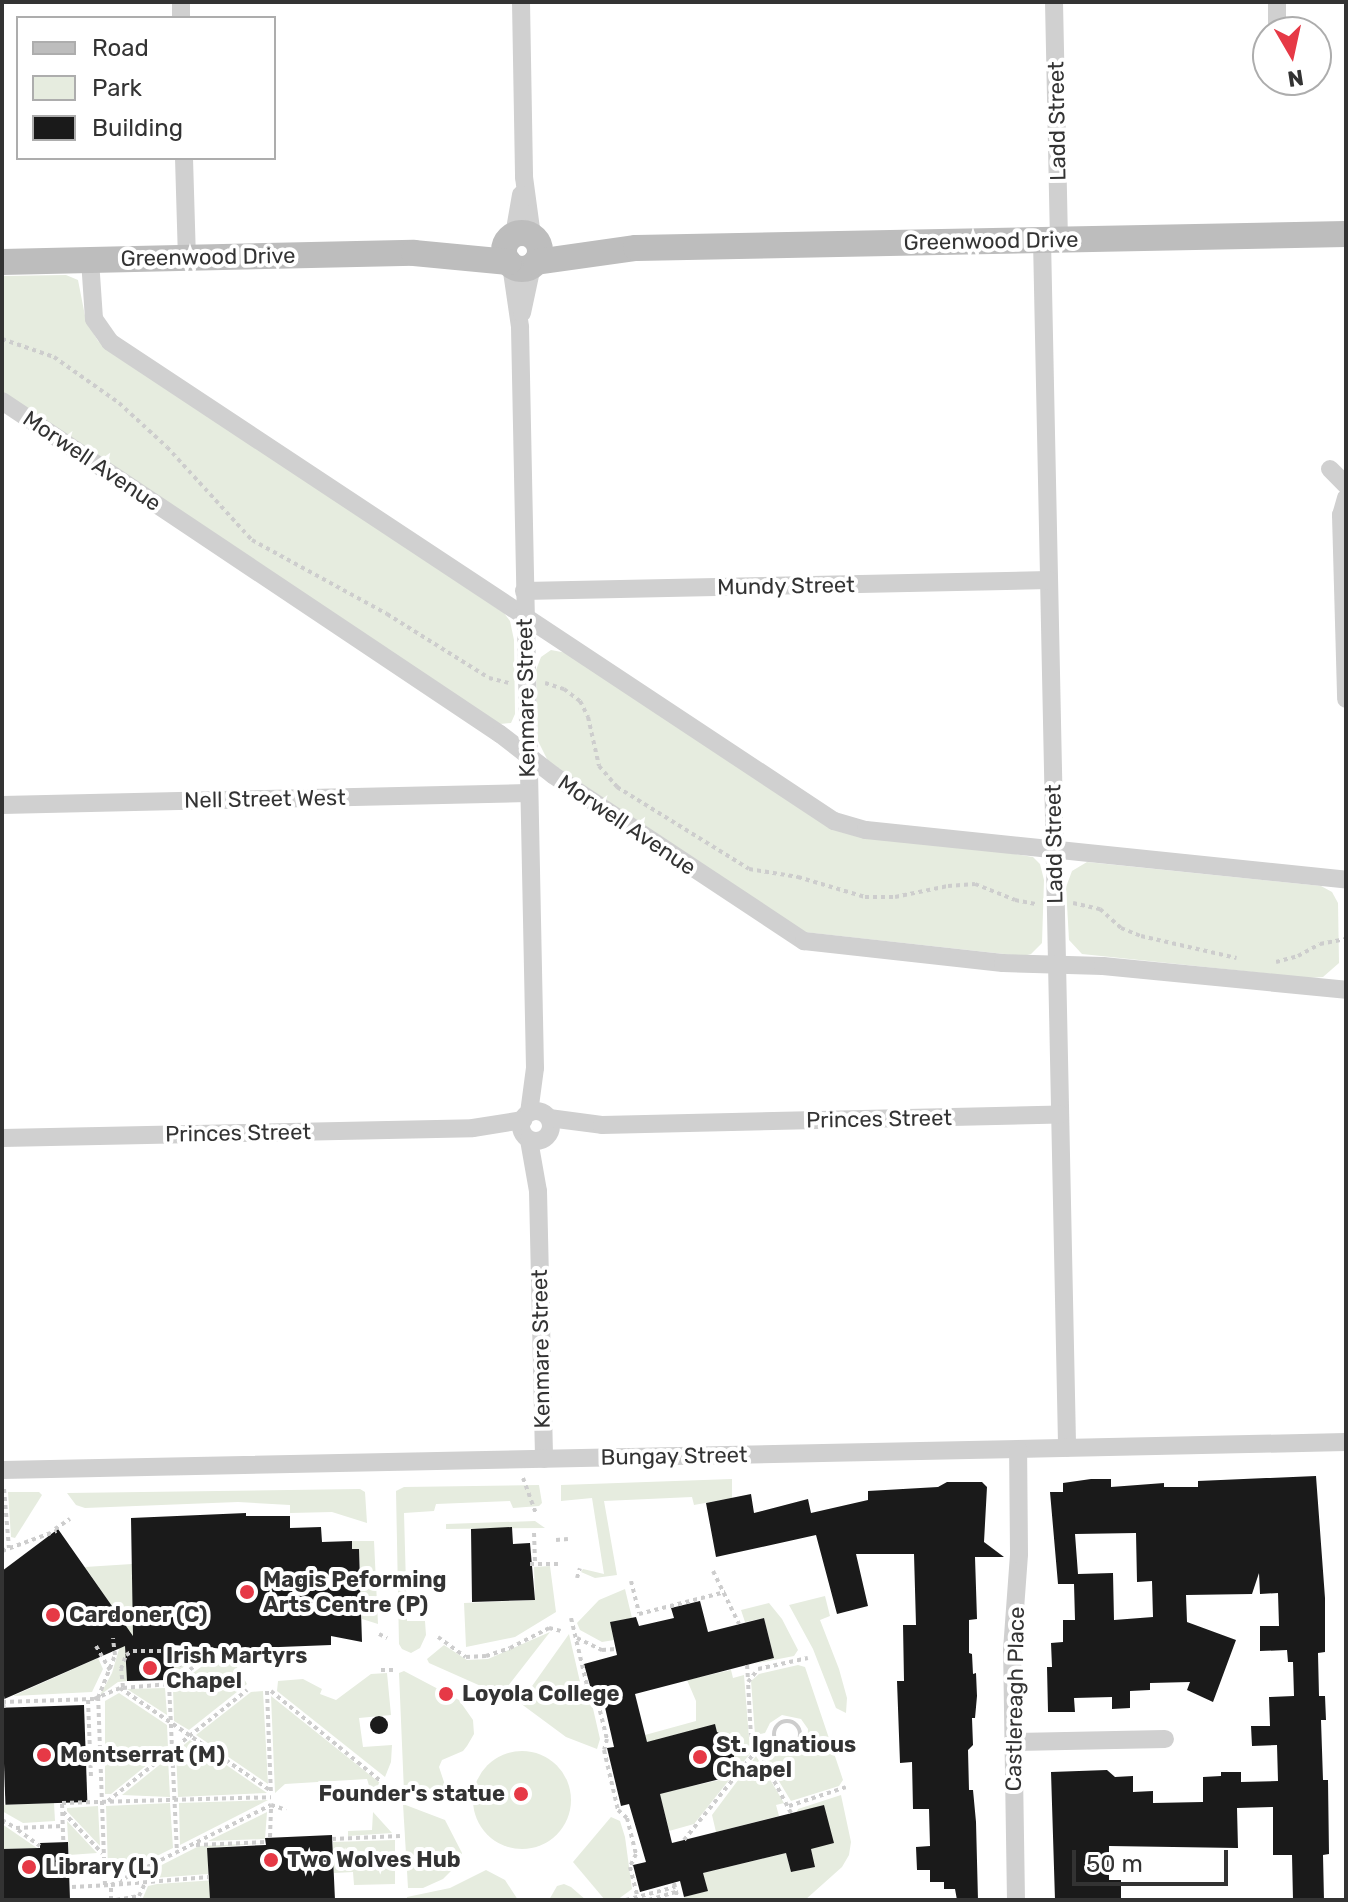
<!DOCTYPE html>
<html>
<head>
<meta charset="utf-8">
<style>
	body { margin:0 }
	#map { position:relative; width:1348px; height:1902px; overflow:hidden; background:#fff; font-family:Rubik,sans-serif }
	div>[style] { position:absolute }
	.green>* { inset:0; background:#e6ecdf }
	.round { border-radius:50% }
	.building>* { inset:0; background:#1a1a1a; transform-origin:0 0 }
	.path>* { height:4px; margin-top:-2px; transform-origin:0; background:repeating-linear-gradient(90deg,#cdcdcd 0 4px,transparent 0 8px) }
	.path>.ring { margin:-2px; padding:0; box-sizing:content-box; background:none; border:4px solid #cdcdcd; border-radius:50% }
	.street>* { height:18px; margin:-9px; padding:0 9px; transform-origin:9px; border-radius:9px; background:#d0d0d0 }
	.street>.ring { margin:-9px; padding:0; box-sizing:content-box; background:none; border:18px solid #d0d0d0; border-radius:50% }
	.secondary>* { height:26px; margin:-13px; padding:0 13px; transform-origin:13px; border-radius:13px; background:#bdbdbd }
	.secondary>.ring { margin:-13px; padding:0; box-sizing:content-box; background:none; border:26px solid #bdbdbd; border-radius:50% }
	.dots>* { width:22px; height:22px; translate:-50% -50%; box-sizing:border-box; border:4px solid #fff; border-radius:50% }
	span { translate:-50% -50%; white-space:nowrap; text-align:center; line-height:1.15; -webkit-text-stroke:8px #fff; paint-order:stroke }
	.street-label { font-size:22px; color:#333 }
	.poi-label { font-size:22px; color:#333; font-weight:700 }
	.left { translate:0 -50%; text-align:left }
	.right { translate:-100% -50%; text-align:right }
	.frame { position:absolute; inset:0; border:4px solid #333; pointer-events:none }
	.legend { position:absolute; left:16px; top:16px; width:260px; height:144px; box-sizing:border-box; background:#fff; border:2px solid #adadad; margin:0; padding:10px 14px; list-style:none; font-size:24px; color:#333 }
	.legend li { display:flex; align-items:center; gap:16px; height:40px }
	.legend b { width:40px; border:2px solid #adadad }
	.north { position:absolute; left:1252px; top:16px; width:80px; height:80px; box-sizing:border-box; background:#fff; border:2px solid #adadad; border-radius:50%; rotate:171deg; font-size:22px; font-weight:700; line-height:32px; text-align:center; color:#333 }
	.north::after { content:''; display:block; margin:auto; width:28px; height:36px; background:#e63946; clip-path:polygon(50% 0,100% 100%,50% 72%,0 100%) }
	.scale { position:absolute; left:1072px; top:1850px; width:156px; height:36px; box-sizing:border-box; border:4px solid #333; border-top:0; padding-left:10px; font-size:24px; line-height:28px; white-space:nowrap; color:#333; -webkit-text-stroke:6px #fff; paint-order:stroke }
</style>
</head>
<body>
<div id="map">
	<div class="green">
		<div style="clip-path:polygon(2px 276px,66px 275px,78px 280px,86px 321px,98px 341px,504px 613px,510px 621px,514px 640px,515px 714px,511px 723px,500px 724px,2px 394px)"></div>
		<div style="clip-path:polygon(551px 650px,567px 653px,819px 821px,1033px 857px,1040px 864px,1044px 880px,1042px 943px,1031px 954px,1023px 956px,804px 932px,548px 761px,538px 741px,536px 670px,541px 657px)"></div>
		<div style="clip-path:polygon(1087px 862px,1321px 886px,1332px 892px,1338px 903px,1339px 963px,1323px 977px,1309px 978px,1082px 954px,1069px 940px,1066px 887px,1072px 871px)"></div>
		<div style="clip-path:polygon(732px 1479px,732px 1498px,694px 1505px,692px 1497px,604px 1501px,617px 1575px,595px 1578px,581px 1572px,583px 1569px,604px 1574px,592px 1498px,561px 1501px,561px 1485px)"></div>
		<div style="clip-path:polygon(539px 1485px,542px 1503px,539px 1506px,513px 1508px,510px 1501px,436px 1504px,434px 1511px,404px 1513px,407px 1621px,425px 1621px,426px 1635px,420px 1648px,411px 1653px,402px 1649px,399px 1644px,396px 1491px,404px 1487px)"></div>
		<div style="clip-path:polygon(360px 1489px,365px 1492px,367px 1523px,332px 1512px,290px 1513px,290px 1505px,238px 1502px,85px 1508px,76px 1505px,67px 1493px)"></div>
		<div style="clip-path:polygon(8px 1492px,39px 1492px,42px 1495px,15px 1538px,11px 1537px)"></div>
		<div style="clip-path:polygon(535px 1521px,545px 1528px,446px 1529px,446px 1524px)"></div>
		<div style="clip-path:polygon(352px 1541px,374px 1541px,378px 1624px,362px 1619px,359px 1550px,352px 1549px)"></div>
		<div style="clip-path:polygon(132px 1564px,169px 1645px,196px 1652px,197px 1657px,174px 1674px,174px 1663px,126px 1659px,127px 1681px,118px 1682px,100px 1695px,112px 1673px,119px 1649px,100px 1609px,109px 1602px,85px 1567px)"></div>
		<div style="clip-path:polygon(550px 1566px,556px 1612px,515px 1637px,466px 1647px,464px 1603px,535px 1600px,534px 1567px)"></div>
		<div style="clip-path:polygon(625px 1589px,632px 1618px,611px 1622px,614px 1640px,602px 1642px,580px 1630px,577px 1623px,599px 1600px)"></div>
		<div style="clip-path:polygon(825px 1596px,830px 1616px,820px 1620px,839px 1669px,847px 1698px,846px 1713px,836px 1708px,813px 1649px,789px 1605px)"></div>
		<div style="clip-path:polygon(769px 1603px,782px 1619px,798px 1650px,794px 1656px,753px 1664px,774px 1658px,764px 1618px,745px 1622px,741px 1610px)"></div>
		<div style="clip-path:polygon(550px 1632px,501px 1695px,429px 1663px,427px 1659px,444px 1645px,467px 1660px,488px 1659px)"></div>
		<div style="clip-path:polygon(569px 1634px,583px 1695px,592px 1704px,600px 1739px,597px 1749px,566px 1737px,520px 1703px)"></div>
		<div style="clip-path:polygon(98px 1658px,103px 1669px,92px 1692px,13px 1696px)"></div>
		<div style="clip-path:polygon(217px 1660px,235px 1664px,247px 1684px,189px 1730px,174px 1721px,173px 1688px,205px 1664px)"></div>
		<div style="clip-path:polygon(798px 1665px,805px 1667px,843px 1780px,839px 1786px,791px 1801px,760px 1750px,765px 1748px,786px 1756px,799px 1753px,807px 1742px,808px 1729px,801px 1719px,782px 1715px,770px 1723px,765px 1733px,755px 1735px,751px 1681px,759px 1674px)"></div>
		<div style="clip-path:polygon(731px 1670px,733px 1678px,744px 1675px,749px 1738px,753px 1750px,694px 1824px,669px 1831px,657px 1783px,671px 1791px,728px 1778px,725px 1766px,734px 1758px,734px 1747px,729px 1738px,718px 1734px,715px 1725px,658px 1739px,649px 1751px,645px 1735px,696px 1721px,696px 1701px,687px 1680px)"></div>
		<div style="clip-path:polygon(404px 1671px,459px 1700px,473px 1720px,474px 1734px,467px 1746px,463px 1751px,442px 1760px,439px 1767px,446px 1788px,445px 1797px,441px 1800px,404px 1792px,399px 1673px)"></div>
		<div style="clip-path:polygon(387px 1673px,391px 1715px,359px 1718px,363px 1747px,392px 1745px,391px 1762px,385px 1777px,277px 1691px,278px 1681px,303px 1679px,322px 1689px,320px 1694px,336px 1700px,371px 1674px)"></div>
		<div style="clip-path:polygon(165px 1688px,167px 1715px,127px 1689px)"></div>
		<div style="clip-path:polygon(263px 1691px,268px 1784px,196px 1735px,251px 1692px)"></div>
		<div style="clip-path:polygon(119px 1693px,167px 1725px,168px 1748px,111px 1794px,105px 1794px,105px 1701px)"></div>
		<div style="clip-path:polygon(271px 1696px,380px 1783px,380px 1784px,371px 1792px,367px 1779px,285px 1784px,275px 1793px)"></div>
		<div style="clip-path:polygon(190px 1740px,267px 1793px,178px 1797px,176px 1751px)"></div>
		<div class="round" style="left:473px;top:1751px;width:98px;height:98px"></div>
		<div style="clip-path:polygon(756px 1756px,784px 1803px,776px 1805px,779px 1816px,716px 1832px,712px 1815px)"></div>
		<div style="clip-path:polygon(168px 1758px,170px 1797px,122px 1795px)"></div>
		<div style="clip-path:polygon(841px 1795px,851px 1842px,849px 1855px,842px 1867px,805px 1900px,684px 1900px,684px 1897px,707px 1891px,703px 1873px,786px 1853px,791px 1872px,814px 1867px,811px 1849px,824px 1806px,797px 1812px,798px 1809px)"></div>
		<div style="clip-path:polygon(268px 1800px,180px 1845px,179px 1803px)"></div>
		<div style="clip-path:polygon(54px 1803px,55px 1821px,23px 1823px,2px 1811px,2px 1805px)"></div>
		<div style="clip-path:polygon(170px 1803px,173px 1848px,116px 1876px,108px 1869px,106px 1806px)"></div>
		<div style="clip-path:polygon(403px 1804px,445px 1820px,462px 1853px,461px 1861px,443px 1879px,423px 1888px,408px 1888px)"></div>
		<div style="clip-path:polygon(98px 1806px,100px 1846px,67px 1811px,67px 1808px)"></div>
		<div style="clip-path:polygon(267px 1812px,265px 1839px,208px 1841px)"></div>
		<div style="clip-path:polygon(373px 1812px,392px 1833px,348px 1836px,348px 1831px,372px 1830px)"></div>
		<div style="clip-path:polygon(611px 1817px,620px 1821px,625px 1837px,632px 1889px,617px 1900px,605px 1900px,573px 1862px)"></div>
		<div style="clip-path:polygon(67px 1821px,97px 1853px,69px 1855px)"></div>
		<div style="clip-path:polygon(2px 1824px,37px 1848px,2px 1849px)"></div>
		<div style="clip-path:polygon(395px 1840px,395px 1884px,354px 1885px,353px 1872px,334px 1873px,333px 1842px)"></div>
		<div style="clip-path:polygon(266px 1843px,208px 1848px,208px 1874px,154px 1878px,144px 1874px,199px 1846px)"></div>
		<div style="clip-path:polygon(486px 1870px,505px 1880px,518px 1900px,407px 1900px,407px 1897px,450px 1888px)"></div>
		<div style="clip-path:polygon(245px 1878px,211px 1899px,142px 1900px,148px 1886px,157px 1884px)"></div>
		<div style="clip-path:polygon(564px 1884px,571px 1887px,586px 1900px,549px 1900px,557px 1886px)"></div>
	</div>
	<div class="building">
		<div style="clip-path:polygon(evenodd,1316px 1476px,1325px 1598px,1325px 1652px,1318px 1653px,1319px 1696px,1325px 1696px,1326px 1720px,1321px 1720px,1323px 1780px,1328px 1780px,1329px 1854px,1323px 1855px,1324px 1900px,1293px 1900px,1292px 1855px,1273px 1855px,1273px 1807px,1237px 1808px,1238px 1848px,1109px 1846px,1109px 1880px,1121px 1880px,1121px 1900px,1055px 1900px,1051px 1772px,1107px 1770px,1115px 1777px,1133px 1776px,1133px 1792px,1153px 1791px,1153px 1803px,1203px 1802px,1203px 1777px,1221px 1776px,1221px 1772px,1241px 1772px,1241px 1782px,1278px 1781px,1277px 1745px,1252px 1746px,1251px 1726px,1270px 1726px,1269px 1697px,1294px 1696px,1293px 1662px,1288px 1662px,1287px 1650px,1260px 1651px,1260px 1626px,1279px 1626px,1278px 1593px,1260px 1594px,1259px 1573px,1252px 1594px,1186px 1595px,1187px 1622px,1236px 1640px,1213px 1702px,1187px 1690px,1190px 1682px,1150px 1683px,1150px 1690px,1130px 1691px,1130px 1708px,1112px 1709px,1112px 1697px,1074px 1698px,1075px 1712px,1048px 1712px,1047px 1667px,1052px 1667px,1051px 1643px,1063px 1642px,1063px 1620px,1075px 1620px,1074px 1584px,1058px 1584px,1050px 1492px,1063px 1492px,1063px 1483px,1091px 1479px,1111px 1479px,1111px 1487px,1164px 1483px,1164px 1487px,1198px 1487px,1198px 1481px,1316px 1476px,1136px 1533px,1137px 1582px,1152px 1581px,1153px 1617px,1114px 1620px,1113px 1573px,1078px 1574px,1075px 1534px,1136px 1533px)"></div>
		<div style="clip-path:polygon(947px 1482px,982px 1482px,987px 1487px,984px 1542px,1004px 1557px,975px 1557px,977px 1619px,969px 1620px,969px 1653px,972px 1654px,973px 1674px,976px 1673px,977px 1696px,975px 1718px,972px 1718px,973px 1745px,968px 1750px,969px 1790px,973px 1790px,976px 1822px,978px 1900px,957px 1900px,955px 1889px,944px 1889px,944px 1882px,930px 1882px,930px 1870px,917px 1870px,916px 1847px,930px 1846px,929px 1809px,913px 1809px,912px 1762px,900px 1763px,897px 1681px,904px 1681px,903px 1625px,916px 1625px,914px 1554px,856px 1554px,868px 1606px,837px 1614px,816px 1535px,716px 1557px,706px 1503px,751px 1494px,754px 1513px,808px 1499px,811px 1513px,868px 1500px,868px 1491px,938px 1487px)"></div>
		<div style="clip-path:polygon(246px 1513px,246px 1516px,290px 1516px,290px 1528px,321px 1527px,322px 1542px,352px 1541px,352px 1549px,359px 1549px,362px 1642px,331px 1636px,331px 1645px,227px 1649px,173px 1645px,174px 1674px,167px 1674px,168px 1680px,127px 1681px,125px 1646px,2px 1700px,2px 1571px,58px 1529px,133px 1636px,131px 1518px)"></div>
		<div style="clip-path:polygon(512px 1527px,513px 1544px,530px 1543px,535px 1600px,472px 1602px,471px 1529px)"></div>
		<div style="clip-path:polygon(700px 1601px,708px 1632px,764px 1618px,774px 1658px,635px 1694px,647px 1742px,715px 1724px,717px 1732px,729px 1738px,734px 1747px,734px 1758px,726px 1769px,728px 1777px,660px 1794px,672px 1843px,824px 1805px,834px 1843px,811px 1849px,815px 1867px,791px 1872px,786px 1853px,703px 1873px,708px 1891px,684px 1897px,680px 1881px,640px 1892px,633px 1865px,646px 1862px,629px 1804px,621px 1806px,607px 1748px,614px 1747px,601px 1690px,592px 1693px,584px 1664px,617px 1655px,610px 1622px,636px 1617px,639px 1626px,674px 1618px,671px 1608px)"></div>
		<div style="left:84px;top:1705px;width:97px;height:82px;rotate:88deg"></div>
		<div class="round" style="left:370px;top:1716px;width:18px;height:18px"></div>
		<div style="clip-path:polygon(332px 1835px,335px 1900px,210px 1900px,207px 1848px,266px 1845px,265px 1838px)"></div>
		<div style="clip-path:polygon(68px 1842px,70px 1900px,2px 1900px,2px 1849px,40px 1848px,40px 1843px)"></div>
	</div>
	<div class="path">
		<div style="left:2px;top:339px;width:55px;rotate:19.1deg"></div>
		<div style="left:54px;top:357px;width:80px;rotate:35.3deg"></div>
		<div style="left:119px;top:403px;width:65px;rotate:42.5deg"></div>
		<div style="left:167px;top:447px;width:126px;rotate:47.6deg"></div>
		<div style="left:252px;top:540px;width:154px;rotate:28.7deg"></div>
		<div style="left:387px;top:614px;width:120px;rotate:32.1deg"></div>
		<div style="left:489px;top:678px;width:21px;rotate:14deg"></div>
		<div style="left:545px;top:683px;width:20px;rotate:18deg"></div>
		<div style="left:564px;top:689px;width:20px;rotate:37deg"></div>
		<div style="left:580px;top:701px;width:18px;rotate:63deg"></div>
		<div style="left:588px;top:717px;width:50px;rotate:77.3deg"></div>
		<div style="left:599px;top:766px;width:28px;rotate:49deg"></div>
		<div style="left:617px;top:787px;width:155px;rotate:31.8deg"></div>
		<div style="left:749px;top:869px;width:50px;rotate:9.3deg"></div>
		<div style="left:798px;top:877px;width:70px;rotate:16.6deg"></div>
		<div style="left:865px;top:897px;width:30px"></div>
		<div style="left:895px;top:897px;width:54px;rotate:-11.7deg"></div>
		<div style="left:948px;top:886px;width:27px;rotate:-4deg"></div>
		<div style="left:975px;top:884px;width:43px;rotate:21.8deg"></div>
		<div style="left:1015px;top:900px;width:21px;rotate:11deg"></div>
		<div style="left:1073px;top:903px;width:28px;rotate:13deg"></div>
		<div style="left:1100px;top:909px;width:28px;rotate:42deg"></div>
		<div style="left:1121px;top:928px;width:22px;rotate:22deg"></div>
		<div style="left:1141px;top:936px;width:98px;rotate:13deg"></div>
		<div style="left:1276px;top:962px;width:23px;rotate:-15deg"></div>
		<div style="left:1298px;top:956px;width:25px;rotate:-29deg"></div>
		<div style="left:1320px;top:944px;width:26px;rotate:-11deg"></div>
		<div style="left:523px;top:1478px;width:37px;rotate:70deg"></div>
		<div style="left:4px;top:1489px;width:59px;rotate:85.2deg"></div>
		<div style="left:55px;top:1529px;width:18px;rotate:-34deg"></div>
		<div style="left:534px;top:1533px;width:31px;rotate:88deg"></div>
		<div style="left:556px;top:1540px;width:12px;rotate:-5deg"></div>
		<div style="left:2px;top:1551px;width:58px;rotate:-20.3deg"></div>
		<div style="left:530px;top:1564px;width:29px"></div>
		<div style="left:713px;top:1571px;width:59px;rotate:63.9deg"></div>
		<div style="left:577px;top:1578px;width:10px;rotate:-73deg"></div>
		<div style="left:631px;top:1581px;width:33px;rotate:76deg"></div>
		<div style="left:639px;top:1614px;width:89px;rotate:-14.3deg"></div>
		<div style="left:571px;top:1618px;width:78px;rotate:76.7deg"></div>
		<div style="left:589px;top:1694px;width:13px;rotate:45deg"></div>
		<div style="left:598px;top:1703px;width:37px;rotate:76deg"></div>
		<div style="left:607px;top:1739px;width:11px;rotate:105deg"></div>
		<div style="left:604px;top:1750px;width:62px;rotate:76.9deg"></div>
		<div style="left:618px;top:1810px;width:12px;rotate:42deg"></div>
		<div style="left:627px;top:1818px;width:37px;rotate:76deg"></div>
		<div style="left:636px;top:1854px;width:14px;rotate:115deg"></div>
		<div style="left:630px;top:1867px;width:34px;rotate:76deg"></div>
		<div style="left:379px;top:1634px;width:9px;rotate:27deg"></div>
		<div style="left:438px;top:1637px;width:34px;rotate:36deg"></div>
		<div style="left:466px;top:1657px;width:20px;rotate:-3deg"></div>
		<div style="left:486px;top:1656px;width:25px;rotate:-18deg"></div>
		<div style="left:510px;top:1648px;width:44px;rotate:-27.1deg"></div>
		<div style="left:549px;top:1628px;width:12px;rotate:14deg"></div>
		<div style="left:577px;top:1638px;width:28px;rotate:26deg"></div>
		<div style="left:602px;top:1650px;width:14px;rotate:-4deg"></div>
		<div style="left:96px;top:1646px;width:28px;rotate:60deg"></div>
		<div style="left:747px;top:1665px;width:14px;rotate:86deg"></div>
		<div style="left:381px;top:1670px;width:13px"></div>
		<div style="left:177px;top:1679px;width:32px;rotate:-36deg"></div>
		<div style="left:203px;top:1660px;width:15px;rotate:-16deg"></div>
		<div style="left:169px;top:1684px;width:169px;rotate:87.3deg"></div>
		<div style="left:123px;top:1687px;width:18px;rotate:-96deg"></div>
		<div style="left:121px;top:1669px;width:15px;rotate:-70deg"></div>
		<div style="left:126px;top:1655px;width:8px;rotate:-30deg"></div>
		<div style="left:133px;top:1651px;width:57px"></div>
		<div style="left:190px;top:1651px;width:6px;rotate:81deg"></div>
		<div style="left:191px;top:1657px;width:13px;rotate:151deg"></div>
		<div style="left:180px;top:1663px;width:17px;rotate:103deg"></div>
		<div style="left:123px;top:1688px;width:46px;rotate:-5deg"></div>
		<div style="left:267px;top:1691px;width:102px;rotate:87.8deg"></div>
		<div style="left:271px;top:1691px;width:166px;rotate:39.4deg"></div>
		<div style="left:2px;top:1696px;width:12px;rotate:81deg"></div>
		<div style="left:88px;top:1700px;width:78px;rotate:87.8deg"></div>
		<div style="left:2px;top:1702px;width:92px;rotate:-1.9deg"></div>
		<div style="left:94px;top:1699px;width:28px;rotate:-23deg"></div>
		<div style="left:120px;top:1688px;width:183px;rotate:34.3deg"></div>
		<div class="ring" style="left:774px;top:1721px;width:22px;height:22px"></div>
		<div style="left:754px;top:1743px;width:21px;rotate:-14deg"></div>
		<div style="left:108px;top:1801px;width:178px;rotate:-38.6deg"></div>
		<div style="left:62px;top:1803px;width:209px;rotate:-1.6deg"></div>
		<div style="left:62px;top:1804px;width:38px;rotate:88deg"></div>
		<div style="left:789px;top:1806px;width:60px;rotate:-18.4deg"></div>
		<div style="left:63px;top:1812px;width:57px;rotate:46.4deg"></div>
		<div style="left:791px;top:1813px;width:86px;rotate:-117.8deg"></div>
		<div style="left:751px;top:1737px;width:55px;rotate:-93.1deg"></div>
		<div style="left:748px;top:1682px;width:16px;rotate:-52deg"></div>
		<div style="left:758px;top:1669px;width:51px;rotate:-12.4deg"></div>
		<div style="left:2px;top:1820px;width:16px;rotate:30deg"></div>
		<div style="left:16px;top:1828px;width:47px;rotate:-2.4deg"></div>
		<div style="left:18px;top:1830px;width:27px;rotate:36deg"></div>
		<div style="left:270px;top:1837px;width:32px;rotate:-88deg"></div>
		<div style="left:332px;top:1839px;width:68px;rotate:-2.5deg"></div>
		<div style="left:684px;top:1840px;width:116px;rotate:-51deg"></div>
		<div style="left:196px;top:1845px;width:70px;rotate:-2.5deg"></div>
		<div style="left:674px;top:1883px;width:17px;rotate:77deg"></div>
		<div style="left:105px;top:1885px;width:187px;rotate:-92.1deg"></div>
		<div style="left:98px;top:1698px;width:46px;rotate:-68.4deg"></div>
		<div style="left:115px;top:1655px;width:17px;rotate:-97deg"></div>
		<div style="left:72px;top:1887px;width:39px;rotate:-3deg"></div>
		<div style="left:111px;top:1885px;width:179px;rotate:-26.6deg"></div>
		<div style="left:271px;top:1805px;width:16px;rotate:18deg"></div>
		<div style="left:111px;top:1900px;width:15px;rotate:-90deg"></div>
		<div style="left:111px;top:1885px;width:98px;rotate:-4.7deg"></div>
		<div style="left:116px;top:1900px;width:23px;rotate:-10deg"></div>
		<div style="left:139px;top:1896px;width:14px;rotate:-65deg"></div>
		<div style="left:626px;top:1900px;width:51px;rotate:-14.9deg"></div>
		<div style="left:649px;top:1900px;width:28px;rotate:-17deg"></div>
		<div style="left:659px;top:1900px;width:12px"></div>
	</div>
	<div class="street">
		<div style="left:181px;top:2px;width:16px;rotate:90deg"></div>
		<div style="left:521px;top:2px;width:175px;rotate:89deg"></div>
		<div style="left:524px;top:177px;width:60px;rotate:82.3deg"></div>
		<div style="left:1054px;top:2px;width:237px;rotate:88.8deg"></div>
		<div style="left:1277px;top:2px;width:30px;rotate:90deg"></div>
		<div style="left:184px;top:158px;width:99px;rotate:88.3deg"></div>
		<div style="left:514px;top:235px;width:41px;rotate:-80.1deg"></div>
		<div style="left:1042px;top:240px;width:1208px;rotate:88.81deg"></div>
		<div style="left:90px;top:260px;width:59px;rotate:86.1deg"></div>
		<div style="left:94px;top:319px;width:28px;rotate:55deg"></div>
		<div style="left:110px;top:342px;width:868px;rotate:33.49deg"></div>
		<div style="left:834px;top:821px;width:33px;rotate:16deg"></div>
		<div style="left:866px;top:830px;width:483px;rotate:5.9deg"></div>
		<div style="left:511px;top:265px;width:63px;rotate:81.7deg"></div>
		<div style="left:520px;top:327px;width:741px;rotate:88.84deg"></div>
		<div style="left:535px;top:1068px;width:45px;rotate:97.6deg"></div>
		<div style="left:522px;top:313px;width:48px;rotate:-78deg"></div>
		<div style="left:2px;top:401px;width:599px;rotate:33.77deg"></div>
		<div style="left:500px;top:734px;width:67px;rotate:37.7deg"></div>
		<div style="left:553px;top:775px;width:301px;rotate:33.5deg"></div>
		<div style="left:804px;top:941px;width:200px;rotate:6.3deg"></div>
		<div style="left:1003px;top:963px;width:100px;rotate:1.7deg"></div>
		<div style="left:1103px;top:966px;width:244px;rotate:5.6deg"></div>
		<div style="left:1330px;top:469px;width:23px;rotate:45deg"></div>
		<div style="left:1346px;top:498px;width:18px;rotate:106deg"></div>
		<div style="left:1341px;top:515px;width:184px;rotate:88.4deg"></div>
		<div style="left:524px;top:591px;width:525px;rotate:-1.2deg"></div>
		<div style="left:2px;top:805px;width:526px;rotate:-1.31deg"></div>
		<div class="ring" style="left:521px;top:1111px;width:12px;height:12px"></div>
		<div style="left:549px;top:1118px;width:53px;rotate:7.5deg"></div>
		<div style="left:602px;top:1125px;width:458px;rotate:-1.3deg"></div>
		<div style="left:2px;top:1138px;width:471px;rotate:-1.2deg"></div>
		<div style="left:473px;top:1128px;width:51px;rotate:-9.1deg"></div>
		<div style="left:529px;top:1140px;width:52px;rotate:80deg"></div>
		<div style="left:538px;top:1191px;width:268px;rotate:88.7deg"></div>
		<div style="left:2px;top:1470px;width:1344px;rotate:-1.19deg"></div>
		<div style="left:1012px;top:1742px;width:153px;rotate:-1.1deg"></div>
		<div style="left:1016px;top:1900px;width:250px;rotate:-90.9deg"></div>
		<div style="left:1012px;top:1650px;width:96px;rotate:-85.8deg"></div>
		<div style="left:1019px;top:1554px;width:105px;rotate:-90.5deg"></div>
	</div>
	<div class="secondary">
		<div class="ring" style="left:504px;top:233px;width:10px;height:10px"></div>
		<div style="left:2px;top:262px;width:412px;rotate:-1.3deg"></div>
		<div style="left:414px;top:253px;width:95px;rotate:5.4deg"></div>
		<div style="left:536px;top:262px;width:101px;rotate:-8deg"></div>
		<div style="left:636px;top:248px;width:710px;rotate:-1.13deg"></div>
	</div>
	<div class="dots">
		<div style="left:247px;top:1592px;background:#e63946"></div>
		<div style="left:53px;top:1615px;background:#e63946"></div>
		<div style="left:150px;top:1668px;background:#e63946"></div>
		<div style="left:446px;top:1694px;background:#e63946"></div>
		<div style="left:44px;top:1755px;background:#e63946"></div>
		<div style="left:700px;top:1757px;background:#e63946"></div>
		<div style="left:521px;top:1794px;background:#e63946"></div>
		<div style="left:271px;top:1860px;background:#e63946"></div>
		<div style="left:29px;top:1867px;background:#e63946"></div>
	</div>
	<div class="street-label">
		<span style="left:1057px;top:121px;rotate:-91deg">Ladd Street</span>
		<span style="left:991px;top:241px;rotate:-1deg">Greenwood Drive</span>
		<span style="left:208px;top:257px;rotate:-1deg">Greenwood Drive</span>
		<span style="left:92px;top:461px;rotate:34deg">Morwell Avenue</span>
		<span style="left:786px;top:586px;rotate:-1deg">Mundy Street</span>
		<span style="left:526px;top:698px;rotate:-91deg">Kenmare Street</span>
		<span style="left:265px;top:799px;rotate:-1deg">Nell Street West</span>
		<span style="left:627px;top:825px;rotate:34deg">Morwell Avenue</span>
		<span style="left:1054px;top:844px;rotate:-91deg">Ladd Street</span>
		<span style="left:879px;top:1119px;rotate:-1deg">Princes Street</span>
		<span style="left:238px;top:1133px;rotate:-1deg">Princes Street</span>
		<span style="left:541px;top:1349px;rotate:-91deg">Kenmare Street</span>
		<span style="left:674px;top:1456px;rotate:-1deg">Bungay Street</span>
		<span style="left:1015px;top:1699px;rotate:-89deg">Castlereagh Place</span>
	</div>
	<div class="poi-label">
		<span class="left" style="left:263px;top:1592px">Magis Peforming<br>Arts Centre (P)</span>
		<span class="left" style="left:69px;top:1615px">Cardoner (C)</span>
		<span class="left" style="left:166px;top:1668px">Irish Martyrs<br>Chapel</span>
		<span class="left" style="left:462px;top:1694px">Loyola College</span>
		<span class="left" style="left:716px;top:1757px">St. Ignatious<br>Chapel</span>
		<span class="left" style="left:60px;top:1755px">Montserrat (M)</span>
		<span class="right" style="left:505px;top:1794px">Founder's statue</span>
		<span class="left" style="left:287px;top:1860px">Two Wolves Hub</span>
		<span class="left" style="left:45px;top:1867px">Library (L)</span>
	</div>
	<div class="frame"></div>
	<ul class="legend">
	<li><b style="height:10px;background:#bdbdbd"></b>Road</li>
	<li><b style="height:22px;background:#e6ecdf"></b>Park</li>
	<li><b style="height:22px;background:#1a1a1a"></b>Building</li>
	</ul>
	<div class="north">N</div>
	<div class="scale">50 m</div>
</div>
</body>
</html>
